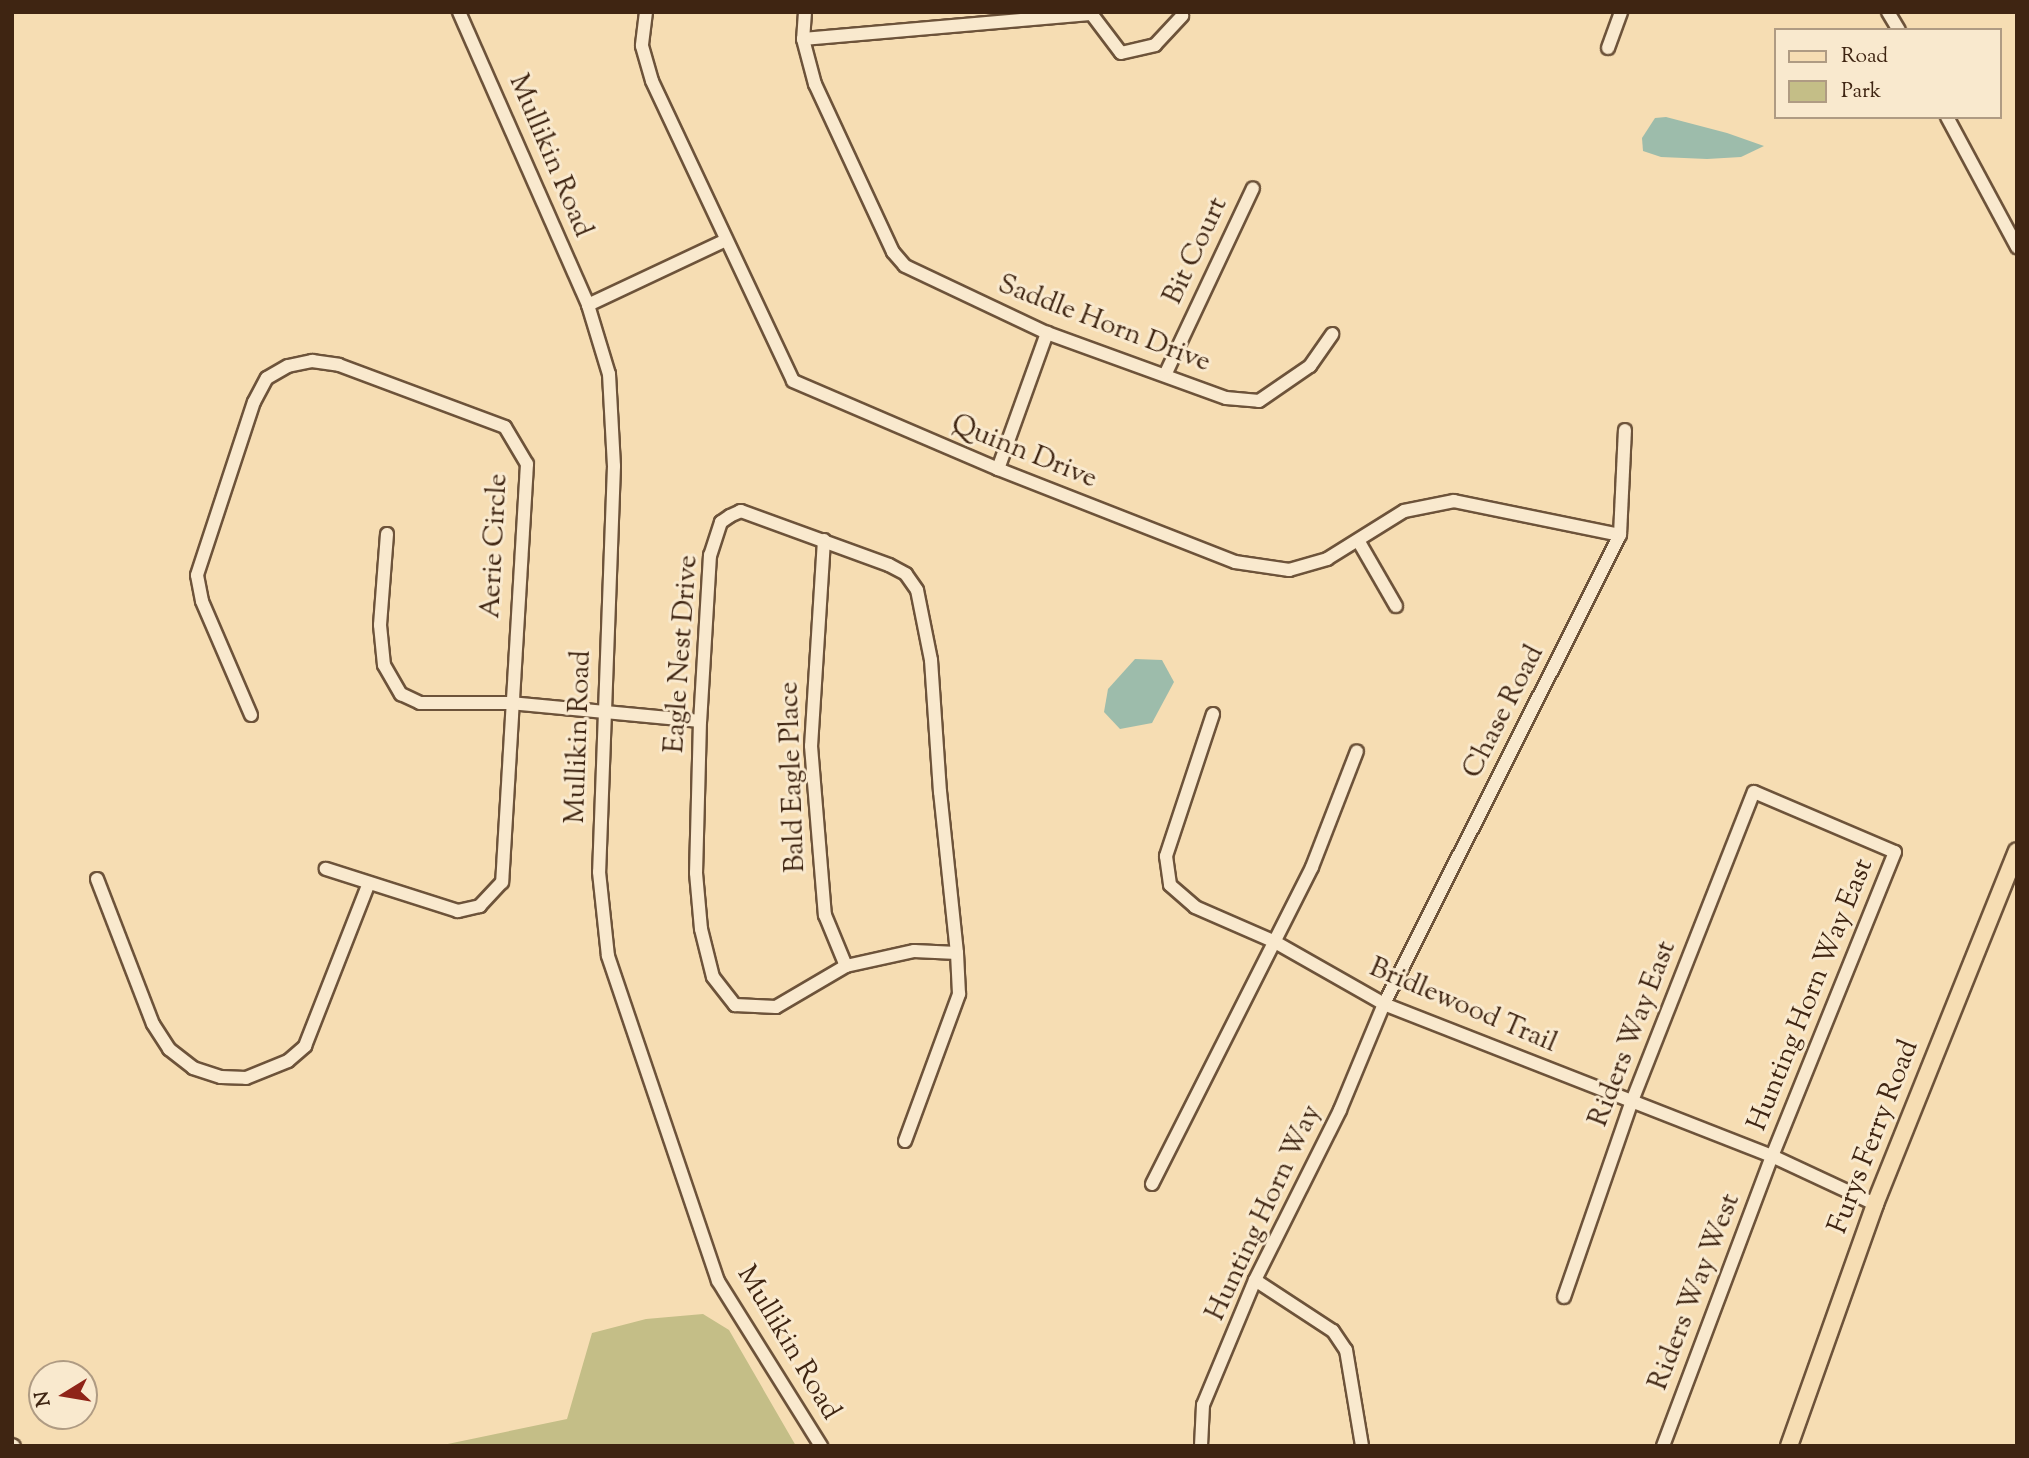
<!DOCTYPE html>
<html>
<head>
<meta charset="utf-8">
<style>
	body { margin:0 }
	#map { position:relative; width:2029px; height:1458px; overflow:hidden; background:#f6ddb3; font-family:"Sorts Mill Goudy",serif }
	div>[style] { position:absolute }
	.green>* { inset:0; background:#c4be87 }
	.water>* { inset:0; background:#9dbcab }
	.roads { filter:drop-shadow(2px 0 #6d533a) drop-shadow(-2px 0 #6d533a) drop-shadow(0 2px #6d533a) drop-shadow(0 -2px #6d533a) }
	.minor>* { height:12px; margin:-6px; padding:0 6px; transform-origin:6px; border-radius:6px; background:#f9e9ce }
	.major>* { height:16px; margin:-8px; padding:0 8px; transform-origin:8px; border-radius:8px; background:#f6ddb3 }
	span { translate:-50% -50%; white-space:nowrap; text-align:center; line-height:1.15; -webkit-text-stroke:6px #f9e9ce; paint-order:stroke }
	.street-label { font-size:28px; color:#3f2512 }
	.frame { position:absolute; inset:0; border:14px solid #3f2512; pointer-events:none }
	.legend { position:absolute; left:1774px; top:28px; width:228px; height:91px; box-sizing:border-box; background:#f9e9ce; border:2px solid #af9b83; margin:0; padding:9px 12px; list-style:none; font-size:21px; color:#3f2512 }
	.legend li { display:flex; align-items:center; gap:14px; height:35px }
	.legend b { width:35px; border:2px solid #af9b83 }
	.north { position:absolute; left:28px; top:1360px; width:70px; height:70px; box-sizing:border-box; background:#f9e9ce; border:2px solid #af9b83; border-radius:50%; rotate:259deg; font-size:19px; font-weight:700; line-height:28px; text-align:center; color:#3f2512 }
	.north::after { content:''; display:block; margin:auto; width:24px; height:32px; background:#8f2418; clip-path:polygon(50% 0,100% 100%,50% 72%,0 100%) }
</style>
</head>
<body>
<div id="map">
	<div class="green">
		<div style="clip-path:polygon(703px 1314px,729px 1330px,796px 1446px,438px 1446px,567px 1419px,592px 1333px,646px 1319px)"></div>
	</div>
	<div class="water">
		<div style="clip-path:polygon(1666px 117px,1727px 133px,1764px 146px,1741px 157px,1707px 159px,1661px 157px,1643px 151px,1642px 138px,1655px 118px)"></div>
		<div style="clip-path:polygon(1135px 659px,1162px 660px,1174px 682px,1152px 723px,1120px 729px,1104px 712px,1108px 689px)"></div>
	</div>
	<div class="roads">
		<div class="minor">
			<div style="left:459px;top:12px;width:320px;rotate:66.2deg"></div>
			<div style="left:588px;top:305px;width:72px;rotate:73.1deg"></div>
			<div style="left:609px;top:374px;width:92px;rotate:86.9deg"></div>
			<div style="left:614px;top:466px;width:406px;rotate:92.1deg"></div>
			<div style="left:599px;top:872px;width:84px;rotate:83.9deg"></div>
			<div style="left:608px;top:956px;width:343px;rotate:71.3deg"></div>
			<div style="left:718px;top:1281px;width:195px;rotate:58deg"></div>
			<div style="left:646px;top:12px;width:34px;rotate:97deg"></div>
			<div style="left:642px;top:46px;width:36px;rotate:74deg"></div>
			<div style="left:652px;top:81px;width:331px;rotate:64.8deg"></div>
			<div style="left:793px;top:381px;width:223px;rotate:23.2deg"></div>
			<div style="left:998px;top:469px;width:255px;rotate:21.4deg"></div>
			<div style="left:1235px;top:562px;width:55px;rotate:8.4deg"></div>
			<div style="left:1289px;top:570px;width:40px;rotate:-16deg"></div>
			<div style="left:1327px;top:559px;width:91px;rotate:-31.9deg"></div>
			<div style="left:1404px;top:511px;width:51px;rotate:-11.3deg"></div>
			<div style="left:1454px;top:501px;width:169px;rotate:11.6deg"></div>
			<div style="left:805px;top:12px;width:27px;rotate:94deg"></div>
			<div style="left:803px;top:39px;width:47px;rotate:75.1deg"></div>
			<div style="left:815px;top:84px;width:185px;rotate:65.1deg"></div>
			<div style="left:893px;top:252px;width:18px;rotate:49deg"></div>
			<div style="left:905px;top:266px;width:157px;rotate:25.3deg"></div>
			<div style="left:1047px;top:333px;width:190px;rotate:20deg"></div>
			<div style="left:1226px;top:398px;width:33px;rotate:5deg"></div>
			<div style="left:1259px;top:401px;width:62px;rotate:-34.5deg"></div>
			<div style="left:1310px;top:366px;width:39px;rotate:-55deg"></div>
			<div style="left:1090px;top:12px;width:51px;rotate:52.9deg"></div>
			<div style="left:1121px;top:53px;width:35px;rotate:-13deg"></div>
			<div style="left:1155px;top:45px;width:40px;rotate:-47deg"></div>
			<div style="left:1888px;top:12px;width:21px;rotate:59deg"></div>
			<div style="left:803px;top:39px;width:288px;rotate:-5deg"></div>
			<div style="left:1608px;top:48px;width:38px;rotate:-70deg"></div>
			<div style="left:1947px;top:117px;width:148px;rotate:61.7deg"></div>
			<div style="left:588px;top:305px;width:150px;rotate:-25.2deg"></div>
			<div style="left:1166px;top:373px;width:204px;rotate:-64.8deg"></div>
			<div style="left:998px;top:469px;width:145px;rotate:-70.2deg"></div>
			<div style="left:387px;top:534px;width:91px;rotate:94.4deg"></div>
			<div style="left:380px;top:625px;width:40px;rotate:84.3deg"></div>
			<div style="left:384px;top:665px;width:34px;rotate:60deg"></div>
			<div style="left:401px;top:694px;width:21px;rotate:25deg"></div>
			<div style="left:420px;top:703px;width:90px"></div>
			<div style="left:510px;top:703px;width:191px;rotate:5.4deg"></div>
			<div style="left:824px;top:540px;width:206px;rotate:93.6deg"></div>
			<div style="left:811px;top:746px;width:170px;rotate:85.3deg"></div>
			<div style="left:825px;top:915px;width:55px;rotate:67.6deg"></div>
			<div style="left:1359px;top:542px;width:74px;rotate:60deg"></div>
			<div style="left:1213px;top:714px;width:150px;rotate:108.3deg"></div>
			<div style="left:1166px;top:856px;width:29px;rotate:82deg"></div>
			<div style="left:1170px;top:885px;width:33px;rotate:41deg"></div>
			<div style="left:1195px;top:907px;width:87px;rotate:23.6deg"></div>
			<div style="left:1275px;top:942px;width:125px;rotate:29.6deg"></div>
			<div style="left:1384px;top:1004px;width:417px;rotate:21.4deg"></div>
			<div style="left:1772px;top:1156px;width:114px;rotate:25deg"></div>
			<div style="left:251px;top:715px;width:124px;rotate:-113.3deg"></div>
			<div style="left:202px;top:601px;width:26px;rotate:-101deg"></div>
			<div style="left:197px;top:575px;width:182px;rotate:-71.8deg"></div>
			<div style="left:254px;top:402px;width:27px;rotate:-62deg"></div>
			<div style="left:267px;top:378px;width:24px;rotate:-30deg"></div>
			<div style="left:288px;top:366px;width:25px;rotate:-12deg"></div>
			<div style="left:312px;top:361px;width:27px;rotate:8deg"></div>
			<div style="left:339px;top:365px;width:177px;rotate:20.5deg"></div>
			<div style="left:505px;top:427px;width:43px;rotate:59.3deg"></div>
			<div style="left:527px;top:464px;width:419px;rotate:93.4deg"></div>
			<div style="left:502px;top:882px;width:33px;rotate:133deg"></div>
			<div style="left:480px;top:906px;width:23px;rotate:167deg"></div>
			<div style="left:458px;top:911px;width:139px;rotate:-162.3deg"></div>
			<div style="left:97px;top:879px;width:155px;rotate:68.9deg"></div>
			<div style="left:153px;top:1024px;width:30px;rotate:57deg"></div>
			<div style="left:169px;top:1049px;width:31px;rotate:38deg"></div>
			<div style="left:193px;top:1068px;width:29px;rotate:18deg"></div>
			<div style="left:221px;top:1077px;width:25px;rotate:2deg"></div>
			<div style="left:246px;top:1078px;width:45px;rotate:-22deg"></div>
			<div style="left:288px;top:1061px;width:23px;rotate:-41deg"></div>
			<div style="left:305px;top:1046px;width:175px;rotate:-68.6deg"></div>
			<div style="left:905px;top:1141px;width:157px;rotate:-69.8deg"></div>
			<div style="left:959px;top:994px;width:41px;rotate:-92.8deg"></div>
			<div style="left:957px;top:953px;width:162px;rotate:-96deg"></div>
			<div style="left:940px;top:792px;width:132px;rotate:-93.9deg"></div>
			<div style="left:931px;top:660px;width:71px;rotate:-101.3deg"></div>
			<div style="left:917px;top:590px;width:19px;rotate:-125deg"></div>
			<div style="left:906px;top:574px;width:19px;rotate:-152deg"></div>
			<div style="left:889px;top:565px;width:158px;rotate:-160deg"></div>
			<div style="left:741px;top:511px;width:12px;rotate:156deg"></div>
			<div style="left:730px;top:516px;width:11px;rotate:146deg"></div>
			<div style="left:721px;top:522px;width:35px;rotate:108deg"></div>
			<div style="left:710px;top:555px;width:166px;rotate:93.4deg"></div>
			<div style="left:700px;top:721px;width:152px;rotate:91.5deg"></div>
			<div style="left:696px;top:873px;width:56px;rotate:84.9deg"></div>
			<div style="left:701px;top:929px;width:49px;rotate:76deg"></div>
			<div style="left:713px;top:977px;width:36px;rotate:52deg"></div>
			<div style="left:735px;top:1005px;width:41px;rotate:2.8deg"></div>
			<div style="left:776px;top:1007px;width:81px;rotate:-30.4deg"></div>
			<div style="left:846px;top:966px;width:70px;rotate:-12.4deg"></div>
			<div style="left:914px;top:951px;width:43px;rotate:2.7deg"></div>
			<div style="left:1152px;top:1184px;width:355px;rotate:-63.2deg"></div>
			<div style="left:1312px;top:867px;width:124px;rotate:-68.8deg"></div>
			<div style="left:1255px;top:1280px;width:93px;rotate:33.2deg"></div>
			<div style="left:1333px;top:1331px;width:23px;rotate:56deg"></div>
			<div style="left:1346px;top:1350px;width:97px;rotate:80.5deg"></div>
			<div style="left:1564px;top:1297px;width:207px;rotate:-70.9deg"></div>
			<div style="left:1632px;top:1101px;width:332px;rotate:-68.5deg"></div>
			<div style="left:1754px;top:792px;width:153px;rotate:23.1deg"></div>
			<div style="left:1895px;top:852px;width:328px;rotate:112deg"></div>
			<div style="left:1772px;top:1156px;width:310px;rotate:110.6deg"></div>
			<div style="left:12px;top:1445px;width:2px;rotate:27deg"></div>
			<div style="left:1201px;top:1446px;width:41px;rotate:-87.2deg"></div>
			<div style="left:1203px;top:1405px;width:135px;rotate:-67.4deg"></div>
			<div style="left:1255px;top:1280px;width:190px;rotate:-63.4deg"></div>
			<div style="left:1340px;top:1110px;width:115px;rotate:-67.5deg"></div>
			<div style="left:1384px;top:1004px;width:525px;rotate:-63.29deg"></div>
			<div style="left:1620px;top:535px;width:105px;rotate:-87.3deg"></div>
		</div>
		<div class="major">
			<div style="left:1789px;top:1446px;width:257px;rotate:-70.4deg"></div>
			<div style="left:1875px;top:1204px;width:380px;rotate:-68.1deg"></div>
		</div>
	</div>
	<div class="street-label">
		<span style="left:550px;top:156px;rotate:67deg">Mullikin Road</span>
		<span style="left:1196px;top:251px;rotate:-65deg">Bit Court</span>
		<span style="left:1104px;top:324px;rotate:21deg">Saddle Horn Drive</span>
		<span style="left:1024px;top:452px;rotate:22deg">Quinn Drive</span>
		<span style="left:495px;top:546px;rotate:-87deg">Aerie Circle</span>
		<span style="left:682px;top:654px;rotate:-86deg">Eagle Nest Drive</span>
		<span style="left:1504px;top:712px;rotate:-63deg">Chase Road</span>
		<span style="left:579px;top:737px;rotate:-88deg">Mullikin Road</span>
		<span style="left:793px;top:777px;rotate:-92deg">Bald Eagle Place</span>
		<span style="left:1811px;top:995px;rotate:-68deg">Hunting Horn Way East</span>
		<span style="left:1463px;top:1006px;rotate:23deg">Bridlewood Trail</span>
		<span style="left:1633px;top:1034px;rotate:-69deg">Riders Way East</span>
		<span style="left:1874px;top:1137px;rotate:-69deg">Furys Ferry Road</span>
		<span style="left:1264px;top:1213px;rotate:-65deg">Hunting Horn Way</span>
		<span style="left:1695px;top:1292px;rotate:-69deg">Riders Way West</span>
		<span style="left:788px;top:1343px;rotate:59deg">Mullikin Road</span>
	</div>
	<div class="frame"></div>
	<ul class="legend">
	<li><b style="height:9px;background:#f6ddb3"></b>Road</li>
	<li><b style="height:19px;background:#c4be87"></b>Park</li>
	</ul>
	<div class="north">N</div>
</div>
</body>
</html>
